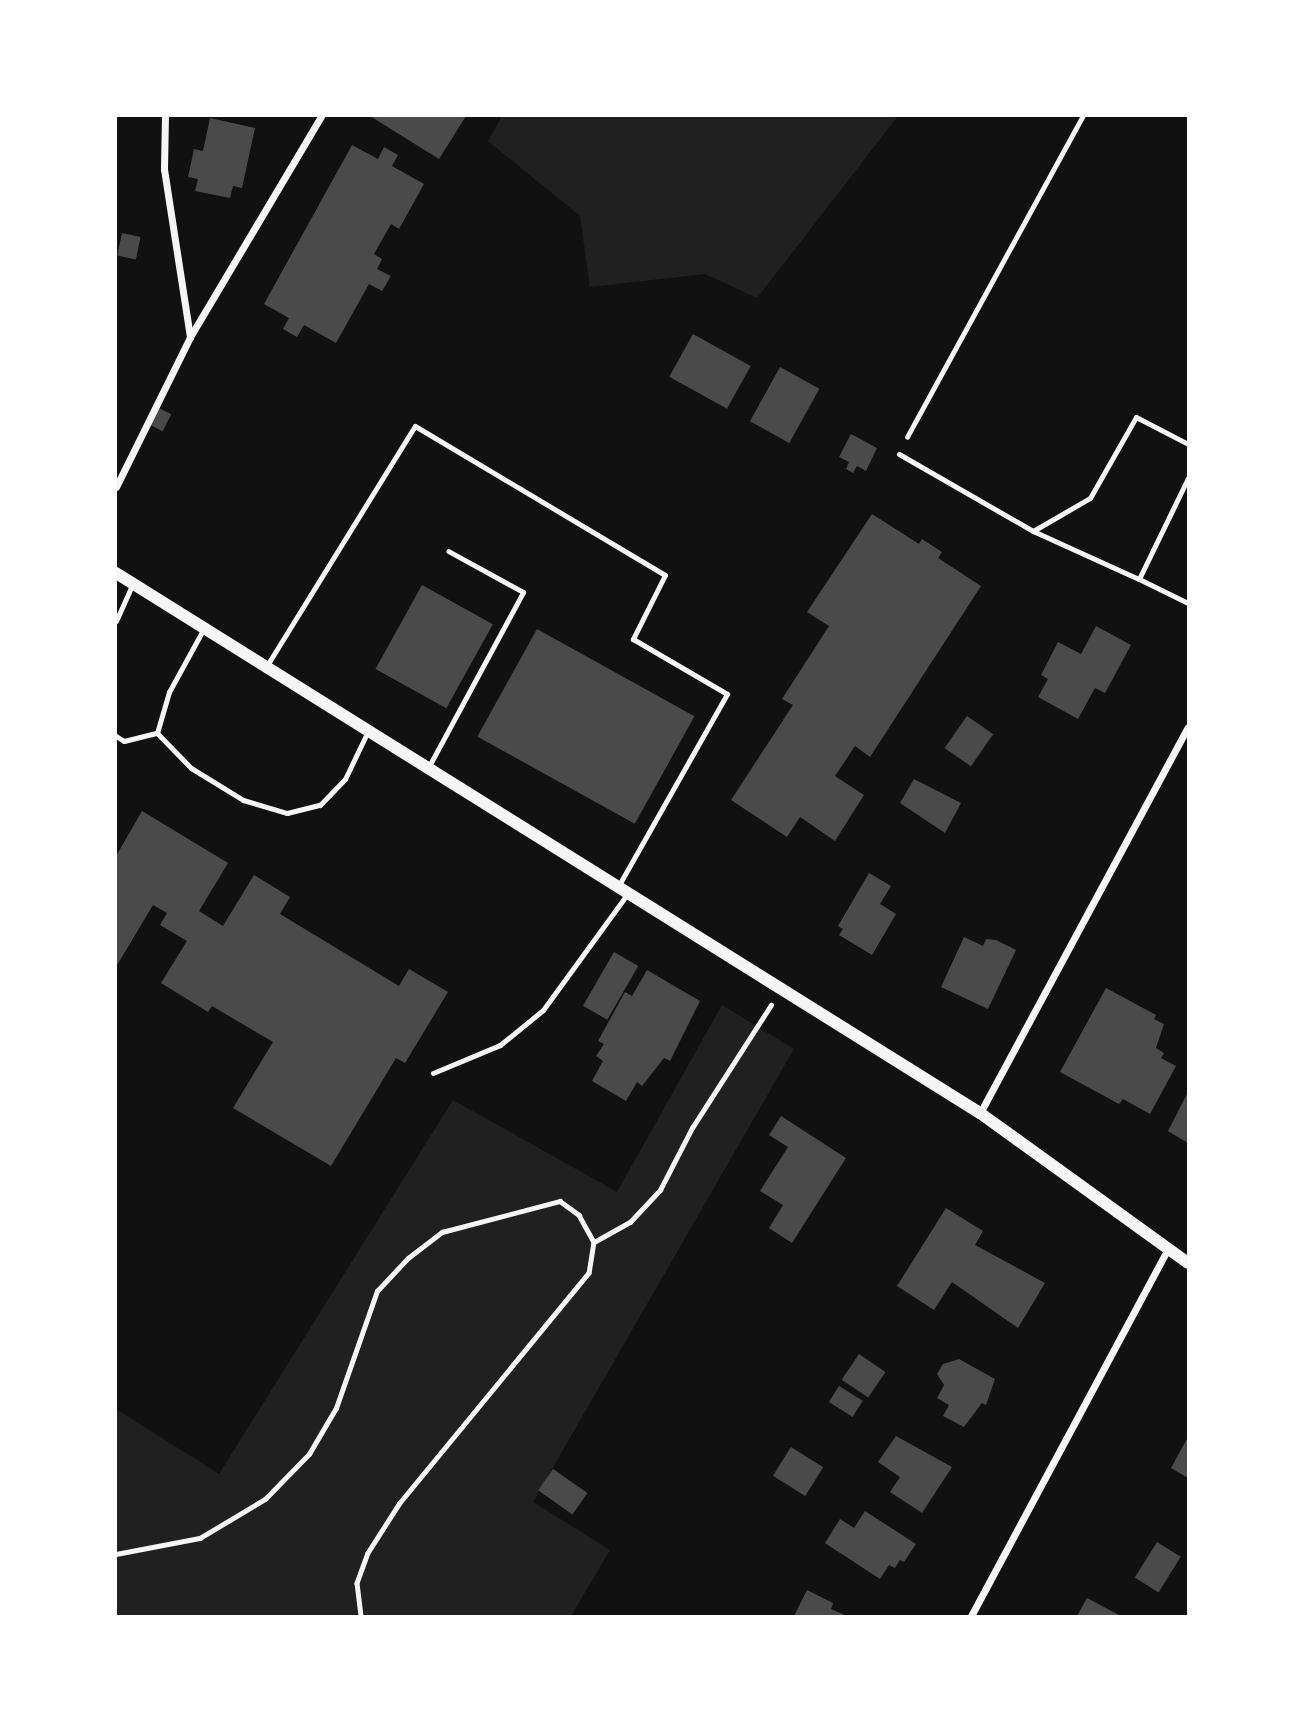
<!DOCTYPE html>
<html>
<head>
<meta charset="utf-8">
<style>
	body { margin:0 }
	#map { position:relative; width:1304px; height:1732px; overflow:hidden; background:#111; font-family:"Noto Sans",sans-serif }
	div>[style] { position:absolute }
	.green>* { inset:0; background:#202020 }
	.building>* { inset:0; background:#4a4a4a; transform-origin:0 0 }
	.path>* { height:4.5px; margin:-2.25px; padding:0 2.25px; transform-origin:2.25px; border-radius:2.25px; background:#f5f5f5 }
	.service>* { height:5px; margin:-2.5px; padding:0 2.5px; transform-origin:2.5px; border-radius:2.5px; background:#f5f5f5 }
	.minor>* { height:7px; margin:-3.5px; padding:0 3.5px; transform-origin:3.5px; border-radius:3.5px; background:#f5f5f5 }
	.tertiary>* { height:12px; margin:-6px; padding:0 6px; transform-origin:6px; border-radius:6px; background:#f5f5f5 }
	span { translate:-50% -50%; white-space:nowrap; text-align:center; line-height:1.15; -webkit-text-stroke:5px #fff; paint-order:stroke }
	.frame { position:absolute; inset:0; border:117px solid #fff; pointer-events:none }
</style>
</head>
<body>
<div id="map">
	<div class="green">
		<div style="clip-path:polygon(502px 116px,898px 116px,757px 298px,705px 274px,590px 287px,580px 216px,488px 141px)"></div>
		<div style="clip-path:polygon(722px 1005px,794px 1049px,533px 1502px,610px 1550px,571px 1616px,116px 1616px,116px 1409px,219px 1474px,453px 1100px,617px 1192px)"></div>
	</div>
	<div class="building">
		<div style="clip-path:polygon(370px 116px,466px 116px,439px 159px)"></div>
		<div style="clip-path:polygon(210px 118px,255px 128px,242px 188px,233px 186px,230px 198px,195px 191px,198px 179px,188px 177px,194px 149px,203px 151px)"></div>
		<div style="clip-path:polygon(352px 145px,378px 159px,384px 147px,398px 155px,392px 166px,424px 184px,399px 229px,391px 224px,374px 254px,382px 259px,377px 269px,391px 276px,382px 291px,369px 284px,336px 343px,304px 325px,297px 337px,283px 329px,289px 318px,264px 304px)"></div>
		<div style="left:122px;top:233px;width:19px;height:23px;rotate:12deg"></div>
		<div style="left:693px;top:334px;width:66px;height:49px;rotate:29deg"></div>
		<div style="left:780px;top:367px;width:45px;height:62px;rotate:29deg"></div>
		<div style="left:157px;top:407px;width:16px;height:19px;rotate:27deg"></div>
		<div style="clip-path:polygon(851px 434px,877px 448px,866px 471px,857px 466px,853px 473px,846px 469px,849px 462px,839px 457px)"></div>
		<div style="clip-path:polygon(872px 514px,919px 544px,922px 539px,942px 552px,938px 558px,981px 586px,870px 757px,855px 746px,835px 776px,864px 795px,835px 841px,800px 817px,787px 837px,731px 800px,793px 705px,782px 699px,829px 626px,807px 612px)"></div>
		<div style="left:422px;top:585px;width:81px;height:96px;rotate:29deg"></div>
		<div style="clip-path:polygon(1096px 626px,1131px 645px,1105px 693px,1095px 688px,1078px 719px,1038px 697px,1048px 679px,1041px 675px,1058px 642px,1081px 654px)"></div>
		<div style="left:537px;top:629px;width:180px;height:123px;rotate:29deg"></div>
		<div style="left:967px;top:716px;width:32px;height:39px;rotate:35deg"></div>
		<div style="clip-path:polygon(914px 779px,961px 803px,945px 833px,900px 803px)"></div>
		<div style="clip-path:polygon(142px 811px,228px 863px,199px 911px,223px 926px,254px 875px,290px 897px,280px 914px,399px 986px,409px 969px,448px 992px,405px 1063px,396px 1058px,331px 1166px,233px 1108px,273px 1042px,212px 1006px,208px 1012px,161px 983px,187px 941px,160px 925px,167px 913px,153px 905px,116px 967px,116px 856px)"></div>
		<div style="clip-path:polygon(869px 873px,891px 886px,880px 904px,896px 914px,872px 955px,839px 935px,843px 929px,838px 926px)"></div>
		<div style="clip-path:polygon(964px 937px,983px 946px,986px 939px,996px 940px,1016px 950px,988px 1009px,941px 987px)"></div>
		<div style="left:614px;top:952px;width:28px;height:62px;rotate:30deg"></div>
		<div style="clip-path:polygon(647px 970px,700px 1001px,670px 1061px,664px 1058px,642px 1086px,637px 1082px,626px 1101px,592px 1081px,603px 1061px,596px 1056px,604px 1044px,598px 1041px,625px 992px,632px 996px)"></div>
		<div style="clip-path:polygon(1106px 988px,1156px 1015px,1154px 1019px,1164px 1024px,1156px 1048px,1164px 1053px,1161px 1058px,1176px 1066px,1150px 1114px,1123px 1099px,1119px 1104px,1060px 1072px)"></div>
		<div style="clip-path:polygon(1188px 1092px,1188px 1143px,1168px 1131px)"></div>
		<div style="clip-path:polygon(781px 1116px,846px 1158px,792px 1243px,769px 1228px,783px 1205px,760px 1191px,788px 1147px,769px 1135px)"></div>
		<div style="clip-path:polygon(946px 1208px,983px 1231px,975px 1245px,1045px 1283px,1018px 1328px,952px 1282px,934px 1310px,897px 1286px)"></div>
		<div style="left:859px;top:1354px;width:32px;height:31px;rotate:34deg"></div>
		<div style="clip-path:polygon(959px 1359px,995px 1379px,986px 1405px,982px 1403px,964px 1427px,943px 1416px,949px 1405px,937px 1398px,944px 1385px,937px 1374px,943px 1364px)"></div>
		<div style="left:839px;top:1386px;width:28px;height:19px;rotate:32deg"></div>
		<div style="clip-path:polygon(896px 1436px,952px 1467px,922px 1513px,890px 1492px,900px 1477px,878px 1462px)"></div>
		<div style="clip-path:polygon(1188px 1437px,1188px 1478px,1171px 1468px)"></div>
		<div style="left:791px;top:1447px;width:38px;height:34px;rotate:32deg"></div>
		<div style="left:553px;top:1469px;width:42px;height:26px;rotate:35deg"></div>
		<div style="clip-path:polygon(865px 1511px,916px 1544px,904px 1562px,900px 1560px,895px 1568px,889px 1565px,880px 1579px,825px 1543px,840px 1519px,854px 1528px)"></div>
		<div style="left:1157px;top:1542px;width:28px;height:42px;rotate:32deg"></div>
		<div style="clip-path:polygon(807px 1590px,833px 1603px,831px 1609px,847px 1616px,794px 1616px)"></div>
		<div style="clip-path:polygon(1087px 1598px,1121px 1616px,1077px 1616px)"></div>
	</div>
	<div class="path">
		<div style="left:907px;top:437px;width:366px;rotate:-61.3deg"></div>
		<div style="left:594px;top:1242px;width:41px;rotate:-29.1deg"></div>
		<div style="left:630px;top:1222px;width:44px;rotate:-46.8deg"></div>
		<div style="left:660px;top:1190px;width:70px;rotate:-62.7deg"></div>
		<div style="left:692px;top:1128px;width:146px;rotate:-57.3deg"></div>
		<div style="left:116px;top:1554px;width:86px;rotate:-10.8deg"></div>
		<div style="left:200px;top:1538px;width:76px;rotate:-31deg"></div>
		<div style="left:265px;top:1499px;width:63px;rotate:-45.6deg"></div>
		<div style="left:309px;top:1454px;width:53px;rotate:-59.6deg"></div>
		<div style="left:336px;top:1408px;width:124px;rotate:-70.7deg"></div>
		<div style="left:377px;top:1291px;width:45px;rotate:-46.8deg"></div>
		<div style="left:408px;top:1258px;width:43px;rotate:-37.4deg"></div>
		<div style="left:442px;top:1232px;width:122px;rotate:-14.7deg"></div>
		<div style="left:560px;top:1201px;width:24px;rotate:36deg"></div>
		<div style="left:579px;top:1215px;width:31px;rotate:61deg"></div>
		<div style="left:594px;top:1242px;width:31px;rotate:99deg"></div>
		<div style="left:589px;top:1273px;width:298px;rotate:129.4deg"></div>
		<div style="left:400px;top:1503px;width:59px;rotate:122.6deg"></div>
		<div style="left:368px;top:1553px;width:32px;rotate:110deg"></div>
		<div style="left:357px;top:1583px;width:33px;rotate:83deg"></div>
	</div>
	<div class="service">
		<div style="left:899px;top:454px;width:155px;rotate:29.9deg"></div>
		<div style="left:1033px;top:531px;width:66px;rotate:-30.1deg"></div>
		<div style="left:1090px;top:498px;width:93px;rotate:-60.4deg"></div>
		<div style="left:1136px;top:417px;width:59px;rotate:27.4deg"></div>
		<div style="left:1188px;top:478px;width:112px;rotate:115.9deg"></div>
		<div style="left:1139px;top:579px;width:55px;rotate:26.1deg"></div>
		<div style="left:1033px;top:531px;width:116px;rotate:24.4deg"></div>
		<div style="left:116px;top:621px;width:42px;rotate:-65.9deg"></div>
		<div style="left:266px;top:667px;width:283px;rotate:-58.3deg"></div>
		<div style="left:415px;top:426px;width:291px;rotate:30.8deg"></div>
		<div style="left:665px;top:575px;width:72px;rotate:116.6deg"></div>
		<div style="left:633px;top:639px;width:109px;rotate:30.3deg"></div>
		<div style="left:727px;top:694px;width:222px;rotate:119.5deg"></div>
		<div style="left:157px;top:733px;width:49px;rotate:45.8deg"></div>
		<div style="left:191px;top:768px;width:61px;rotate:31.6deg"></div>
		<div style="left:243px;top:800px;width:46px;rotate:16.5deg"></div>
		<div style="left:287px;top:813px;width:34px;rotate:-14deg"></div>
		<div style="left:320px;top:805px;width:36px;rotate:-46deg"></div>
		<div style="left:345px;top:779px;width:51px;rotate:-64.4deg"></div>
		<div style="left:116px;top:736px;width:9px;rotate:32deg"></div>
		<div style="left:124px;top:741px;width:34px;rotate:-14deg"></div>
		<div style="left:157px;top:733px;width:43px;rotate:-73.7deg"></div>
		<div style="left:169px;top:692px;width:73px;rotate:-61.3deg"></div>
		<div style="left:428px;top:768px;width:200px;rotate:-61.6deg"></div>
		<div style="left:523px;top:592px;width:85px;rotate:-151.3deg"></div>
		<div style="left:433px;top:1073px;width:73px;rotate:-22.7deg"></div>
		<div style="left:500px;top:1045px;width:55px;rotate:-39.1deg"></div>
		<div style="left:543px;top:1010px;width:145px;rotate:-54deg"></div>
	</div>
	<div class="minor">
		<div style="left:165px;top:116px;width:53px;rotate:91.1deg"></div>
		<div style="left:164px;top:169px;width:170px;rotate:81.2deg"></div>
		<div style="left:190px;top:337px;width:257px;rotate:-59.3deg"></div>
		<div style="left:116px;top:487px;width:167px;rotate:-63.7deg"></div>
		<div style="left:980px;top:1113px;width:438px;rotate:-61.7deg"></div>
		<div style="left:971px;top:1616px;width:414px;rotate:-61.8deg"></div>
	</div>
	<div class="tertiary">
		<div style="left:116px;top:573px;width:1019px;rotate:32.01deg"></div>
		<div style="left:980px;top:1113px;width:256px;rotate:35.8deg"></div>
	</div>
	<div class="frame"></div>
</div>
</body>
</html>
